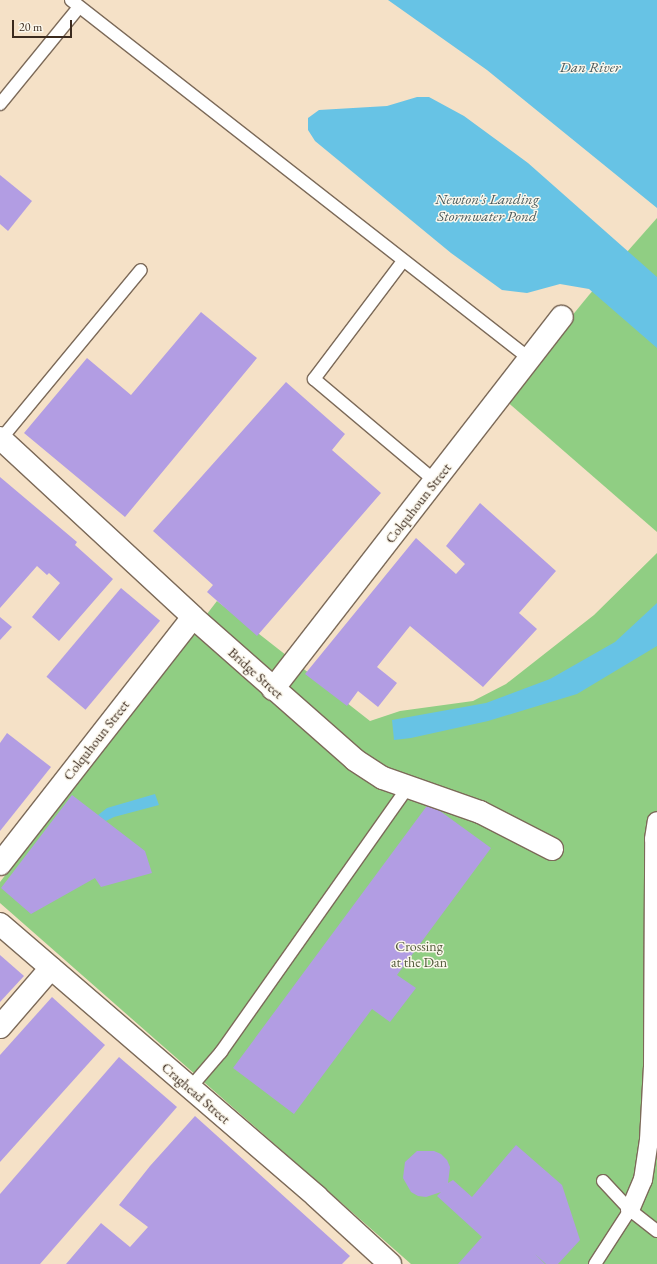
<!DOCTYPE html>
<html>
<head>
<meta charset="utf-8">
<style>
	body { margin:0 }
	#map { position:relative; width:657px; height:1264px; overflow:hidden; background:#f5e1c7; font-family:"EB Garamond",serif }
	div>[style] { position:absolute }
	.green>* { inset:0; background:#90ce83 }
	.water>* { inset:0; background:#67c3e5 }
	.building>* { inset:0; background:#b29de3; transform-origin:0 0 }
	.roads { filter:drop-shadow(1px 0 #7c6a59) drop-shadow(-1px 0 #7c6a59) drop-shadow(0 1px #7c6a59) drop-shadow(0 -1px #7c6a59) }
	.service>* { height:12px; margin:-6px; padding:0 6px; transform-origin:6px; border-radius:6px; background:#fff }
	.pedestrian>* { height:18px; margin:-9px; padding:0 9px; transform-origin:9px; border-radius:9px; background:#fff }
	.minor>* { height:22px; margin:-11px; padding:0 11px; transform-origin:11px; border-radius:11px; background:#fff }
	.secondary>* { height:22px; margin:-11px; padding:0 11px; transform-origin:11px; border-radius:11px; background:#fff }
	span { translate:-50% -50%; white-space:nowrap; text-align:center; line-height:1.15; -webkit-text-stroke:3px #fbf7ec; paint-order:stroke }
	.street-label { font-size:14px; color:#3b2a1e }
	.park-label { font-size:14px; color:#545b3c }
	.water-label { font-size:15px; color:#48585a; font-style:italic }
	.scale { position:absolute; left:12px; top:20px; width:60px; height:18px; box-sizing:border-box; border:2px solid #3b2a1e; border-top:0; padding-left:5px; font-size:12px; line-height:14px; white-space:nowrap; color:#3b2a1e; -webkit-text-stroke:3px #fbf7ec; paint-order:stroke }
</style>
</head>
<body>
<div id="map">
	<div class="green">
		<div style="clip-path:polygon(657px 218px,657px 532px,504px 399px,589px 295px)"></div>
		<div style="clip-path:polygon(657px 553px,657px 1264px,411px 1264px,0 903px,0 882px,217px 601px,370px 721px,400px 711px,473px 701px,506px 684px,594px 615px)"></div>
	</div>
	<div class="water">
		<div style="clip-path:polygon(388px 0,657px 0,657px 208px,487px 70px)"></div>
		<div style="clip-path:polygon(417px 97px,429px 97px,464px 116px,528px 163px,657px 277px,657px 348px,589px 289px,560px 284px,527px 293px,502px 290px,451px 253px,315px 141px,308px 130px,308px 118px,319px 110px,387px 106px)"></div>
		<div style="clip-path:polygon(657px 603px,657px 646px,577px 694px,488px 721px,411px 738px,394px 740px,392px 720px,486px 703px,550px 679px,615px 642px)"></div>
		<div style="clip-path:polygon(155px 794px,159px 805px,114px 817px,106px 821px,98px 815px,107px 808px)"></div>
	</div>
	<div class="building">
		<div style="clip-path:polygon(0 175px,32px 201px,8px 231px,0 224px)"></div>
		<div style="clip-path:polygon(201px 312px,257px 358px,125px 517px,24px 433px,87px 358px,131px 395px)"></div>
		<div style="clip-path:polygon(286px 382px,345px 434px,332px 450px,381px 493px,257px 636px,207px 592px,213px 585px,153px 531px)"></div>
		<div style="clip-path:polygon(0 477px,77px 542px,75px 545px,113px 579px,59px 641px,32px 617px,60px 583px,49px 573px,47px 575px,37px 566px,0 608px)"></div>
		<div style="clip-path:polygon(480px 503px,556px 571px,519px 613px,537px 629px,483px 687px,410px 626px,377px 667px,397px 683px,378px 707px,358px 691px,347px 706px,305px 674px,416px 538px,456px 574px,465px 564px,446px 546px)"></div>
		<div style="left:121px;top:588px;width:51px;height:116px;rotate:40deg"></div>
		<div style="clip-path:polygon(0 617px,12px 627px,0 640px)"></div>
		<div style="clip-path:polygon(7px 733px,51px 767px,0 831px,0 743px)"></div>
		<div style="clip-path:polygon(72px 795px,145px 851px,152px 873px,101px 887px,95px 878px,31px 914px,1px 888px)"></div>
		<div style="clip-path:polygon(429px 803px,491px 848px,397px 975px,416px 988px,390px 1022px,372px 1009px,294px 1114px,233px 1068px)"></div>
		<div style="clip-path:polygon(0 955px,24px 976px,0 1002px)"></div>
		<div style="clip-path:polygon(52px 997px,105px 1045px,0 1162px,0 1055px)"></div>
		<div style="clip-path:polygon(119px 1057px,177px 1107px,40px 1264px,0 1264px,0 1194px)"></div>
		<div style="clip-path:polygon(195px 1116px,350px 1256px,342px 1264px,66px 1264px,101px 1223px,130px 1247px,148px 1227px,119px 1205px,150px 1166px)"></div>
		<div style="clip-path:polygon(516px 1145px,562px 1185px,580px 1240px,558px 1264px,546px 1264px,535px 1254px,545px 1264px,458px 1264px,482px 1237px,437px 1196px,441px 1192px,426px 1197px,418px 1196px,411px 1192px,403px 1178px,405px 1162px,417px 1151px,434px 1151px,441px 1154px,447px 1160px,450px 1167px,448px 1183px,453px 1180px,472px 1197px)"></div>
	</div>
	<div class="roads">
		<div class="service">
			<div style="left:71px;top:0;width:583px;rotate:38.03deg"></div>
			<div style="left:0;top:104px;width:125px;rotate:-50.8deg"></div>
			<div style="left:403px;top:261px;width:148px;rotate:127deg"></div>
			<div style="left:314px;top:379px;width:158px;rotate:40.1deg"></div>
			<div style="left:1px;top:439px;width:219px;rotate:-50.4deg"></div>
			<div style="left:190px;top:1088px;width:48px;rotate:-49.3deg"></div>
			<div style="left:221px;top:1052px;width:324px;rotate:-54.8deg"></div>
			<div style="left:603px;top:1181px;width:40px;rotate:47deg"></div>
			<div style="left:630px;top:1210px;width:34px;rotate:38deg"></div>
			<div style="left:595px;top:1264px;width:64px;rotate:-57.1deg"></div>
		</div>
		<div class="pedestrian">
			<div style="left:630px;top:1210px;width:33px;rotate:-67deg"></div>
			<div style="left:643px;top:1180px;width:40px;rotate:-81.5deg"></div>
			<div style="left:649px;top:1140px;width:73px;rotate:-86.9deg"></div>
			<div style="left:653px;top:1067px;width:228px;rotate:-89.7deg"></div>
			<div style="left:654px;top:839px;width:18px;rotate:-81deg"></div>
		</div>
		<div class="minor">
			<div style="left:0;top:438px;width:263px;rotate:42.8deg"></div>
			<div style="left:193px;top:617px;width:216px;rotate:41.4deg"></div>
			<div style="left:355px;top:760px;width:33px;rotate:33deg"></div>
			<div style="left:383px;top:778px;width:103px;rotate:19.3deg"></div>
			<div style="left:480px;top:812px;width:81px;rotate:27.2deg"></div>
			<div style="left:273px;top:689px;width:471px;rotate:-52.2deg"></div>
			<div style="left:0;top:864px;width:313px;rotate:-52deg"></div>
			<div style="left:0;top:1027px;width:78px;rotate:-49.2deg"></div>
		</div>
		<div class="secondary">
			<div style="left:0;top:924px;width:418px;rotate:40.7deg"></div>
			<div style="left:317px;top:1197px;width:99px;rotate:42.5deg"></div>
		</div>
	</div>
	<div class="street-label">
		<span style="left:418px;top:503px;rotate:-52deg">Colquhoun Street</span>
		<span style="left:256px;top:673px;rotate:42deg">Bridge Street</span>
		<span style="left:96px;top:740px;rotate:-52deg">Colquhoun Street</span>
		<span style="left:196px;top:1093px;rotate:41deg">Craghead Street</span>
	</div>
	<div class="park-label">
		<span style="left:419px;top:954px">Crossing<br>at the Dan</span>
	</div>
	<div class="water-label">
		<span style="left:590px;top:67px">Dan River</span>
		<span style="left:487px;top:207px">Newton's Landing<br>Stormwater Pond</span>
	</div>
	<div class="scale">20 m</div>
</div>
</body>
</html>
